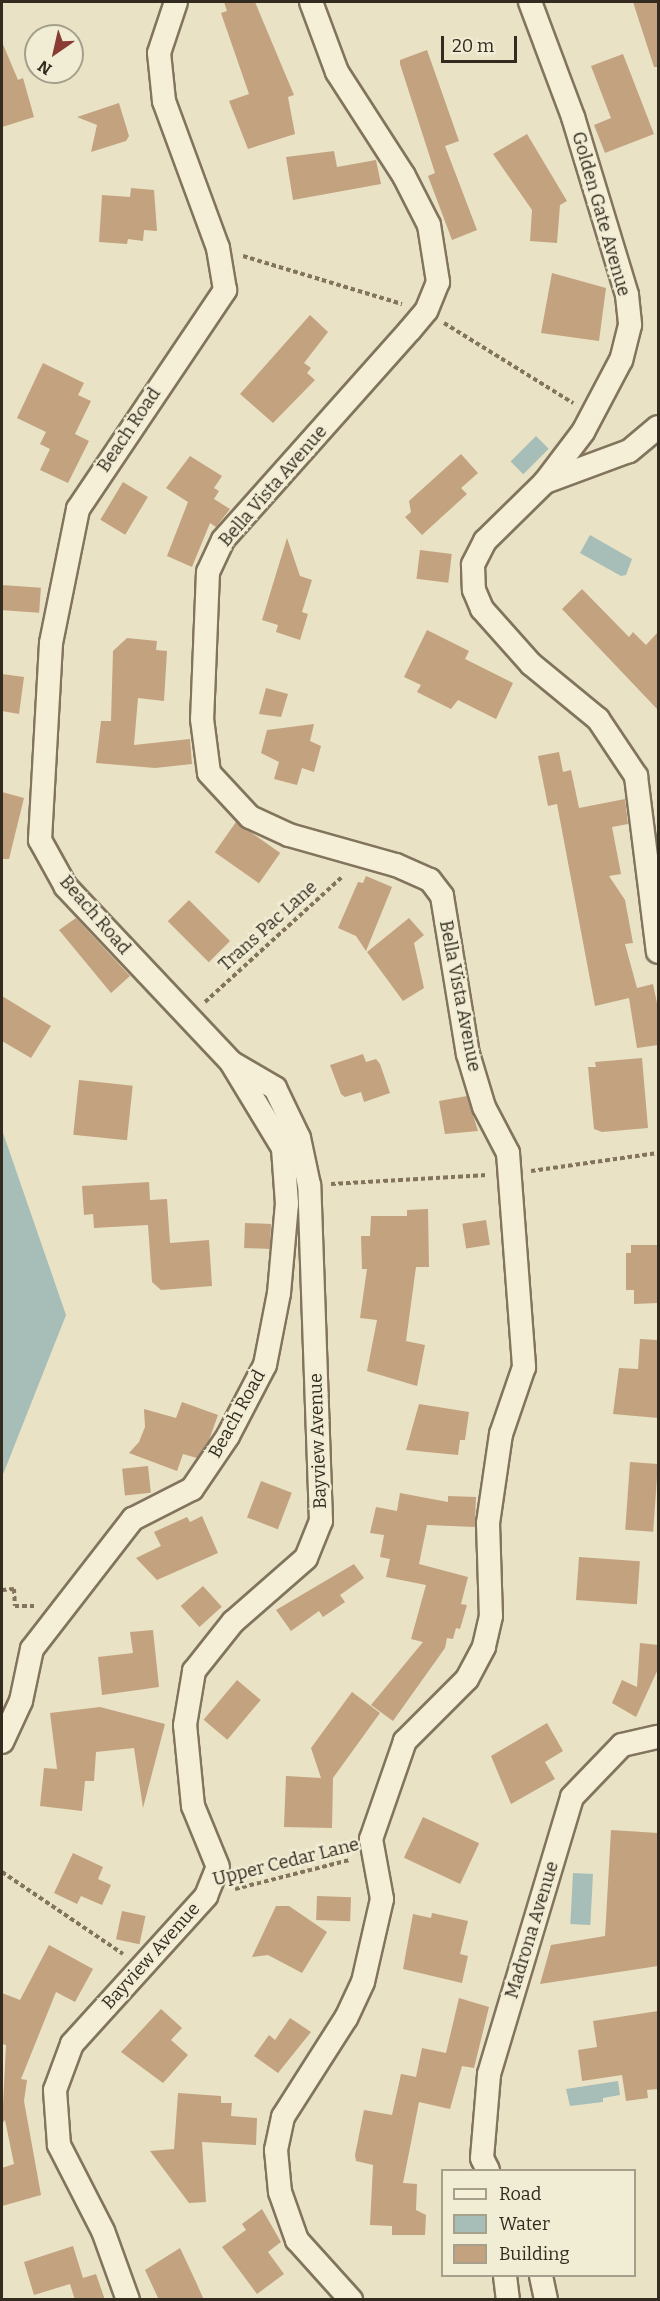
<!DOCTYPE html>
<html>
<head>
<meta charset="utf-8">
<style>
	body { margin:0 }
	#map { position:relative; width:660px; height:2301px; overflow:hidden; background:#e9e2c5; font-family:Bitter,serif }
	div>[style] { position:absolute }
	.water>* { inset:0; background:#a6bdb8; transform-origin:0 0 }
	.building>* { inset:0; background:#c3a27f; transform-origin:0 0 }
	.path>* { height:4px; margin-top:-2px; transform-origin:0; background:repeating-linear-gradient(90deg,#82745d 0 4.5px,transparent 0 7.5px) }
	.roads { filter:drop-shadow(2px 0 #82745d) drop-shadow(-2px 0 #82745d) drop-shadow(0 2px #82745d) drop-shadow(0 -2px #82745d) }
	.street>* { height:22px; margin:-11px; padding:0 11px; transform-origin:11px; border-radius:11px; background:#f5efd7 }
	span { translate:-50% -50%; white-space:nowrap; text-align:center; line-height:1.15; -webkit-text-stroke:4.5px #f1ecd4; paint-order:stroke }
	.street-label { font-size:18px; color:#332b1f }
	.frame { position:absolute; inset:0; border:3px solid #332b1f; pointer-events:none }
	.legend { position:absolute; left:441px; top:2169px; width:195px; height:108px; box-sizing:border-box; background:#f1ecd4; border:2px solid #a59f8c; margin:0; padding:8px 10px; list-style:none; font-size:18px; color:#332b1f }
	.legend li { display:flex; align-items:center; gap:12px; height:30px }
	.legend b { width:30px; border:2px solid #a59f8c }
	.north { position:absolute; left:24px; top:24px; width:60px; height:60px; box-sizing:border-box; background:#f1ecd4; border:2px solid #a59f8c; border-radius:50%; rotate:214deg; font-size:16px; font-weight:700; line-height:24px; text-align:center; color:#332b1f }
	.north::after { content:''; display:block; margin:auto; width:21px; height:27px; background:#8a3c34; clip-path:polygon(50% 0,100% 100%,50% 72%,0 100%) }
	.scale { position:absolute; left:441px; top:36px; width:76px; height:27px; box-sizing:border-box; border:3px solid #332b1f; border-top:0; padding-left:8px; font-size:18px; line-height:21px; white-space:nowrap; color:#332b1f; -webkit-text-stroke:4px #f1ecd4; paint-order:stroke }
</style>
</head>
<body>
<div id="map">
	<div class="water">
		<div style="left:536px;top:436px;width:18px;height:36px;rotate:45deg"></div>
		<div style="clip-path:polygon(590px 535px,632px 559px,626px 575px,621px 576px,580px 553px)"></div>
		<div style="clip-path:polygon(2px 1130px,66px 1315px,2px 1477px)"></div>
		<div style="left:573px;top:1873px;width:20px;height:51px;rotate:3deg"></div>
		<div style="clip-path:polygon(618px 2081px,620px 2095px,603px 2098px,603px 2102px,570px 2106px,566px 2089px)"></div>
	</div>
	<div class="building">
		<div style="clip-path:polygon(224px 2px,255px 2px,294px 95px,288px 97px,295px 134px,248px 149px,229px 101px,249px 94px,221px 13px,227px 11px)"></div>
		<div style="clip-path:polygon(633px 2px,658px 2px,658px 67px,654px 67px)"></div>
		<div style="clip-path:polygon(2px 42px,18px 80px,23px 78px,34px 117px,2px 127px)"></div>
		<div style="clip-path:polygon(427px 50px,459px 141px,445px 146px,477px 230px,452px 240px,428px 176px,435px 173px,400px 64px,400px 60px)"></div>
		<div style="clip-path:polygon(623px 54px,654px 134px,605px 153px,594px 125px,611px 118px,591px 66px)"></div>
		<div style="clip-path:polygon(119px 103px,129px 136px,126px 141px,91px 152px,97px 125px,77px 117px)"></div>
		<div style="clip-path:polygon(527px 134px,567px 201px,560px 205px,557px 243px,530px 241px,532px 210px,493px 154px)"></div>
		<div style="clip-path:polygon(334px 151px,337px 167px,376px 160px,381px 184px,293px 200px,286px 157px)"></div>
		<div style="clip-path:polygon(131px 188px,154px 190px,157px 231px,144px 230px,143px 241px,128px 239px,127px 244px,99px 242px,102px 195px,130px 197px)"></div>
		<div style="clip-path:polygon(552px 273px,606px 288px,599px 341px,541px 333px)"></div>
		<div style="clip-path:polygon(310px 315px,328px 332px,304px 363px,311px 368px,307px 373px,315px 380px,273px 423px,240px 394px)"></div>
		<div style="clip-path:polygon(43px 363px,84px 383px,78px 395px,91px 401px,75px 434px,89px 441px,68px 483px,40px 470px,50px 449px,40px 444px,46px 432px,17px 418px)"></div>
		<div style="clip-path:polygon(461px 454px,478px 473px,461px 488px,467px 494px,422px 535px,405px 517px,411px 512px,409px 501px)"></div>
		<div style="clip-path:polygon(190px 456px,222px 476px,214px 488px,219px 491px,214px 499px,230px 509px,216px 527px,210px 523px,192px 567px,167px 556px,188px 502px,166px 488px)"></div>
		<div style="left:123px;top:482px;width:29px;height:44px;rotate:31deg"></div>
		<div style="clip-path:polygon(287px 538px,300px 576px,312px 580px,302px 612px,308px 614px,300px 640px,276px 632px,278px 625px,262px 620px)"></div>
		<div style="left:420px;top:550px;width:32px;height:29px;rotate:7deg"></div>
		<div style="left:2px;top:585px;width:39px;height:25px;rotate:4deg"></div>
		<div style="clip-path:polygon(582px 589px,629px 637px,633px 632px,646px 645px,658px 632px,658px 710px,562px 609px)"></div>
		<div style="clip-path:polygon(427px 630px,469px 651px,465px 659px,513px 683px,496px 719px,458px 700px,451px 709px,417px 692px,421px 685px,404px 677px)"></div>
		<div style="clip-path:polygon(127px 638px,157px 641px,156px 650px,167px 651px,164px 701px,138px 698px,134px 745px,190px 739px,192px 764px,155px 768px,96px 763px,101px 721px,111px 721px,113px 651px)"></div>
		<div style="clip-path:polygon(2px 674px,24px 677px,19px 714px,2px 711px)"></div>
		<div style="clip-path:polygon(266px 688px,288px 694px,281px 717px,259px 714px)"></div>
		<div style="clip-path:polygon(314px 724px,310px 741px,321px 746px,314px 772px,302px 768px,297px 785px,274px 779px,279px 762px,261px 753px,267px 730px)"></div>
		<div style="clip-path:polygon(559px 752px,563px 772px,571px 770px,579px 808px,625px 799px,628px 824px,612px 827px,621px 874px,609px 876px,625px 900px,633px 943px,625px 944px,637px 988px,653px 984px,658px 1008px,658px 1045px,637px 1048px,629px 998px,595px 1006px,557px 804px,548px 806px,538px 756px)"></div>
		<div style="clip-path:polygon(2px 792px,24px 798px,9px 859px,2px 859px)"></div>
		<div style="left:236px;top:822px;width:54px;height:37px;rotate:35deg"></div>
		<div style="clip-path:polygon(366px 876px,392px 887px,366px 951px,356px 936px,338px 928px,358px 882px,363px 883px)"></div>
		<div style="left:189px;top:900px;width:58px;height:30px;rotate:45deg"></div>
		<div style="clip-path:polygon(76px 918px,130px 976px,111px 993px,59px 930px)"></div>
		<div style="clip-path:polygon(409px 918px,424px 935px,414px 943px,424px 988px,403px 1001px,367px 952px)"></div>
		<div style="clip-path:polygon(2px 996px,51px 1026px,31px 1058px,2px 1041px)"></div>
		<div style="clip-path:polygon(363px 1054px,366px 1062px,376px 1059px,380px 1064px,390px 1093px,364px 1102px,361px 1092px,345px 1097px,341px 1094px,330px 1065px)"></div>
		<div style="clip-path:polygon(642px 1058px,648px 1128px,602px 1132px,594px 1129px,588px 1067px,596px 1067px,595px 1062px)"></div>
		<div style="left:79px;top:1080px;width:54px;height:55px;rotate:6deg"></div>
		<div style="clip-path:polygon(467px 1096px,478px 1131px,445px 1134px,439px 1101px)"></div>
		<div style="clip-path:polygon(149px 1182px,150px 1200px,167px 1199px,170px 1243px,209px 1240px,212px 1286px,161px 1290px,152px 1282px,148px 1225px,94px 1228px,93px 1214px,84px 1215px,82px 1186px)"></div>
		<div style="clip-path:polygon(428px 1209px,429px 1267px,416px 1267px,406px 1341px,425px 1345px,417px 1386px,367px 1371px,377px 1320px,360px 1318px,367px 1269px,362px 1269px,361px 1236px,370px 1236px,371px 1216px,407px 1216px,407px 1210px)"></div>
		<div style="left:486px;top:1220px;width:25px;height:24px;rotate:81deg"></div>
		<div style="left:245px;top:1223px;width:26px;height:25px;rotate:2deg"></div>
		<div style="clip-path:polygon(631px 1245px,658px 1245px,658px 1303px,634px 1304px,634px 1290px,626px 1290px,626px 1253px,631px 1253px)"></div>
		<div style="clip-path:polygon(640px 1339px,658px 1340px,658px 1418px,613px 1414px,619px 1368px,638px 1369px)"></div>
		<div style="clip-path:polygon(182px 1402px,218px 1415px,209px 1440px,197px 1458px,183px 1454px,177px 1471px,129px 1453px,139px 1442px,145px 1427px,144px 1409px,176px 1418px)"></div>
		<div style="clip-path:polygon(419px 1404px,469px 1412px,465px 1440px,460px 1440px,458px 1455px,406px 1450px)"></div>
		<div style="left:630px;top:1462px;width:28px;height:68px;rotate:4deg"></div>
		<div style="left:148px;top:1466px;width:27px;height:26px;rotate:84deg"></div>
		<div style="left:261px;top:1481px;width:33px;height:39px;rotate:21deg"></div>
		<div style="clip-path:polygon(400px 1493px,448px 1502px,448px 1496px,476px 1497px,475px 1520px,475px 1527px,427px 1525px,419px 1564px,468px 1577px,461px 1604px,467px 1605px,460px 1629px,456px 1628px,453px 1639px,447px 1638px,445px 1648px,393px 1721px,371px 1705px,423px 1642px,411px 1639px,426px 1585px,386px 1577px,390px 1559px,380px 1557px,384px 1535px,370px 1533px,376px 1507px,397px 1511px)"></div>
		<div style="clip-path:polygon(202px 1516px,218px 1553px,157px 1580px,136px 1558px,161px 1546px,154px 1532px,187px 1517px,190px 1522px)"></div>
		<div style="left:579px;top:1557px;width:61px;height:43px;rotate:4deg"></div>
		<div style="clip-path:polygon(354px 1564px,364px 1578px,340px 1595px,345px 1602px,323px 1617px,319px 1611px,291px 1631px,276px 1610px)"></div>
		<div style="left:203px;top:1586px;width:28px;height:30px;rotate:48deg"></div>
		<div style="clip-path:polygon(153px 1630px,159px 1687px,102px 1695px,98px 1657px,133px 1653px,130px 1632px)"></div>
		<div style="clip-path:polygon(640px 1643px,658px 1645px,658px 1669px,636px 1717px,612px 1703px,622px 1680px,637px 1687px)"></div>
		<div style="left:237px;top:1680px;width:31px;height:52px;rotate:40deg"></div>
		<div style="clip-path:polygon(352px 1692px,380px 1713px,333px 1778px,332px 1828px,284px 1827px,286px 1776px,321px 1778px,311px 1748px)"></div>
		<div style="clip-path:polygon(100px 1707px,165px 1724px,143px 1808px,134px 1748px,96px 1752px,94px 1781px,85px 1781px,82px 1811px,40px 1806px,44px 1768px,57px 1769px,50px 1713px)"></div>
		<div style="clip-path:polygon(547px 1723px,563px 1751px,545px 1762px,555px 1779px,511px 1804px,491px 1756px)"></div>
		<div style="left:423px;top:1817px;width:62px;height:45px;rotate:25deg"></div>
		<div style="clip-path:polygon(611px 1830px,658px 1833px,658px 1966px,540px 1984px,551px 1945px,605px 1936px)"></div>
		<div style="clip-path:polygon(73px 1853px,103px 1867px,98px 1879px,111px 1885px,102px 1905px,81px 1896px,77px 1904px,54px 1893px)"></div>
		<div style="left:317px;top:1896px;width:34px;height:24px;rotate:2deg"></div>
		<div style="clip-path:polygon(276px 1906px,289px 1906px,327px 1932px,302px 1973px,268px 1955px,252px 1957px)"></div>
		<div style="left:122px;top:1911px;width:24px;height:29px;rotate:12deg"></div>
		<div style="clip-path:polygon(432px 1913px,468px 1921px,460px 1954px,468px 1956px,462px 1983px,403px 1969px,413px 1914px,431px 1918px)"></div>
		<div style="clip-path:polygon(49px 1945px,93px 1969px,75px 2002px,56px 1992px,21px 2079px,27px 2080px,24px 2101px,41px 2195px,2px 2206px,2px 2168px,14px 2164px,5px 2120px,2px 2124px,6px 2045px,2px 2044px,2px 1993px,20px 2000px)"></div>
		<div style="clip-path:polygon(459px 1998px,489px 2007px,474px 2068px,462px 2066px,450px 2109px,419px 2102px,403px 2183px,417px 2184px,416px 2210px,426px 2215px,425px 2235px,392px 2235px,392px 2226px,370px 2225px,373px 2165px,356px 2161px,355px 2155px,364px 2110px,392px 2115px,401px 2074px,416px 2077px,422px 2048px,446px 2053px)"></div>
		<div style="clip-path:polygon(161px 2009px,182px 2028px,171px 2040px,188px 2055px,163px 2083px,121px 2052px)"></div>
		<div style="clip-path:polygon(658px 2011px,658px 2089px,647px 2090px,648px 2098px,626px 2101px,622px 2075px,582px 2081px,578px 2050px,597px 2047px,593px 2021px)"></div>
		<div style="clip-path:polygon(290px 2018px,311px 2032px,278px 2073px,254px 2056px,269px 2035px,275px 2040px)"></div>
		<div style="clip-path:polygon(178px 2093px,221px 2096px,221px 2103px,232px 2103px,231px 2116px,257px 2118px,256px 2145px,202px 2142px,206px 2202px,189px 2203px,150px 2151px,174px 2149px)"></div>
		<div style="clip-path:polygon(262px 2209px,281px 2242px,268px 2252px,284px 2274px,257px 2294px,222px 2247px,246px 2230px,242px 2224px)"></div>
		<div style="clip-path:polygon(73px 2246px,83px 2278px,96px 2274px,105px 2300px,75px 2300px,70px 2284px,34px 2295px,24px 2262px)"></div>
		<div style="clip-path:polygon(180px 2248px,196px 2282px,204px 2300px,159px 2300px,145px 2270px)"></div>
	</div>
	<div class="path">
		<div style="left:243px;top:256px;width:166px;rotate:16.8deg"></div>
		<div style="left:444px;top:323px;width:152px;rotate:31.8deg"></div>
		<div style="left:205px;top:1002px;width:187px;rotate:-42.4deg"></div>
		<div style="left:531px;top:1171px;width:128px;rotate:-8.1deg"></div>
		<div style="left:331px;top:1184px;width:157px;rotate:-3.3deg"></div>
		<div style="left:2px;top:1590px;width:12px;rotate:-5deg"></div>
		<div style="left:14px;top:1589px;width:17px;rotate:87deg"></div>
		<div style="left:15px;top:1606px;width:20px"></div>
		<div style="left:2px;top:1872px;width:146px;rotate:34.1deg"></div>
		<div style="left:235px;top:1889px;width:119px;rotate:-14.2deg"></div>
	</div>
	<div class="roads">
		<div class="street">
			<div style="left:311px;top:2px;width:75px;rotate:69.6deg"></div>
			<div style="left:337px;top:72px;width:124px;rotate:57.2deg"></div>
			<div style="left:404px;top:176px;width:55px;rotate:63deg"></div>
			<div style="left:429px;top:225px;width:58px;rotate:81deg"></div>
			<div style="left:438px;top:282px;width:31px;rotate:112deg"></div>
			<div style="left:426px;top:311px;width:25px;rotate:130deg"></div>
			<div style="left:410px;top:330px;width:281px;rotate:131.7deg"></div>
			<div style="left:223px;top:540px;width:35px;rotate:115deg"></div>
			<div style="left:208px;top:572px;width:147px;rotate:92.3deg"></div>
			<div style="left:202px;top:719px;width:54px;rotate:82.6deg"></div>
			<div style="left:209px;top:773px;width:60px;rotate:47deg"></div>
			<div style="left:250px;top:817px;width:43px;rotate:24.8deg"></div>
			<div style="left:289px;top:835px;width:111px;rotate:15.7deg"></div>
			<div style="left:396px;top:865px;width:37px;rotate:24deg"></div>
			<div style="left:430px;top:880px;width:20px;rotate:53deg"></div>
			<div style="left:442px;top:896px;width:160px;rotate:80.7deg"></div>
			<div style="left:468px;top:1054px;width:55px;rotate:73.2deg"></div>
			<div style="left:484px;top:1107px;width:52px;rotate:62.4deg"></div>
			<div style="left:508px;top:1153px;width:215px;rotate:85.7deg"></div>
			<div style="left:524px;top:1367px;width:71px;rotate:108.9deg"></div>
			<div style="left:501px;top:1434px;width:90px;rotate:98.3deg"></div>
			<div style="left:488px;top:1523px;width:93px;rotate:88.2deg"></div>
			<div style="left:491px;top:1616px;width:32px;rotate:103deg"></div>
			<div style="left:484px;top:1647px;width:36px;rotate:118deg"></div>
			<div style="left:467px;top:1679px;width:88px;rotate:135deg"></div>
			<div style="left:405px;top:1741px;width:104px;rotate:109.1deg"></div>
			<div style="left:371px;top:1839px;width:61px;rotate:79.6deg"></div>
			<div style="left:382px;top:1899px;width:85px;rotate:102.9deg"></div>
			<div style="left:363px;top:1982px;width:40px;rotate:115deg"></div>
			<div style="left:346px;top:2018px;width:117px;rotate:122.5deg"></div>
			<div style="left:283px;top:2117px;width:34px;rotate:102deg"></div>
			<div style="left:276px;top:2150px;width:42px;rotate:84.6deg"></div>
			<div style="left:280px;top:2192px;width:51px;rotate:70.5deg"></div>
			<div style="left:297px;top:2240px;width:81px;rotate:48deg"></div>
			<div style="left:530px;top:2px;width:123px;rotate:69.5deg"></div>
			<div style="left:573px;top:117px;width:186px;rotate:73.1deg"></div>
			<div style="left:627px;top:295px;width:30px;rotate:84deg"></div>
			<div style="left:630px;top:325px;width:36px;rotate:104deg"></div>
			<div style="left:621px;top:360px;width:81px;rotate:117.8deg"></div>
			<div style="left:583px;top:432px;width:63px;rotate:127.2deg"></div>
			<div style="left:658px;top:427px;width:38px;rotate:140deg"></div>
			<div style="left:629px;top:451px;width:90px;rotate:159.7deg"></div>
			<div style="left:545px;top:482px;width:84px;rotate:135.5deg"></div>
			<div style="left:485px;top:541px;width:27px;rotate:117deg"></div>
			<div style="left:473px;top:565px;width:25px;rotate:88deg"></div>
			<div style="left:474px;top:590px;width:21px;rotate:67deg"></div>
			<div style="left:482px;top:609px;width:74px;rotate:48.3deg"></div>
			<div style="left:531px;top:664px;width:87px;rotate:39.4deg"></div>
			<div style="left:598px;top:719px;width:69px;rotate:56.3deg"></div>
			<div style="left:636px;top:776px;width:177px;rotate:82.9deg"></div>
			<div style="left:2px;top:1742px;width:45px;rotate:-65.1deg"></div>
			<div style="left:21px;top:1701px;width:53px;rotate:-78.1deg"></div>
			<div style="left:32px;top:1649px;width:165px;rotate:-52.2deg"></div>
			<div style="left:133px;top:1519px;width:66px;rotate:-27deg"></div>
			<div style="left:192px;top:1489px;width:64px;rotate:-55.8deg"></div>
			<div style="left:228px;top:1436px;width:80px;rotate:-62.5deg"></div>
			<div style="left:265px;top:1365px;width:73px;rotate:-79deg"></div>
			<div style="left:279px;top:1293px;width:89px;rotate:-84.9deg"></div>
			<div style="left:287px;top:1204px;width:56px;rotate:-94.1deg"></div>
			<div style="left:283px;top:1148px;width:100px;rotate:-121.2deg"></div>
			<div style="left:231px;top:1062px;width:241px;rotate:-133.3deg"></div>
			<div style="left:66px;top:887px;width:54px;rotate:-119deg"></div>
			<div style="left:40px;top:840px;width:197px;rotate:-86.8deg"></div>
			<div style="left:51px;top:643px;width:137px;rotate:-78.6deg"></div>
			<div style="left:78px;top:509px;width:264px;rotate:-56.1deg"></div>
			<div style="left:225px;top:290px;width:43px;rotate:-99.5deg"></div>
			<div style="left:218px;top:248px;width:157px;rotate:-110.2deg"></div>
			<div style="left:164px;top:101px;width:48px;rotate:-95.9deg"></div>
			<div style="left:159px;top:53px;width:54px;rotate:-71.6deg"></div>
			<div style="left:488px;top:2170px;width:13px;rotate:-117deg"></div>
			<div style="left:482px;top:2158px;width:84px;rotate:-85.2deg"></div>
			<div style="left:489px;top:2074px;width:289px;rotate:-73.3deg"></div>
			<div style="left:572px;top:1797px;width:72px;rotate:-46.1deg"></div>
			<div style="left:622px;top:1745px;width:37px;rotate:-13deg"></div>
			<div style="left:505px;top:2276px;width:24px;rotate:83deg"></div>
			<div style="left:541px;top:2276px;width:25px;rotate:78deg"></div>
			<div style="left:128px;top:2300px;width:73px;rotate:-109.9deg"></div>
			<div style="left:103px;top:2231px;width:97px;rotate:-117.1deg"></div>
			<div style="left:59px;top:2145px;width:55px;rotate:-94.2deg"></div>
			<div style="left:55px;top:2090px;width:49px;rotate:-69.7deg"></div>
			<div style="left:72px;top:2044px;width:200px;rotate:-47.8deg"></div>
			<div style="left:206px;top:1896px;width:31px;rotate:-68deg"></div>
			<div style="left:218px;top:1867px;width:66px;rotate:-112.3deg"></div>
			<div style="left:193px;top:1806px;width:81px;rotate:-95.6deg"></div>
			<div style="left:185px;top:1725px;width:55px;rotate:-80.5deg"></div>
			<div style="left:194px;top:1671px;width:63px;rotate:-51.5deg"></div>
			<div style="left:233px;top:1622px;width:97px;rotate:-41.2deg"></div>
			<div style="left:306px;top:1558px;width:40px;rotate:-68deg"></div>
			<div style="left:321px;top:1521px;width:336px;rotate:-92deg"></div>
			<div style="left:309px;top:1185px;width:48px;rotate:-102deg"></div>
			<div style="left:299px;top:1138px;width:55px;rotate:-115.6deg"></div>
			<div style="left:275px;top:1088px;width:48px;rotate:-149.7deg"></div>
		</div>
	</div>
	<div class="street-label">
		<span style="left:601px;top:214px;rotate:74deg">Golden Gate Avenue</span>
		<span style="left:129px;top:430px;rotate:-56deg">Beach Road</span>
		<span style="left:273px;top:486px;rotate:-49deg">Bella Vista Avenue</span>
		<span style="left:95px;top:915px;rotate:49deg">Beach Road</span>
		<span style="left:268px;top:926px;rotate:-42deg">Trans Pac Lane</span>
		<span style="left:460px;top:996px;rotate:79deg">Bella Vista Avenue</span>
		<span style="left:237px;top:1414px;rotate:-61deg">Beach Road</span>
		<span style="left:318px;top:1441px;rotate:-92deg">Bayview Avenue</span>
		<span style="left:286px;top:1862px;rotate:-14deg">Upper Cedar Lane</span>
		<span style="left:532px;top:1930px;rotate:-73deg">Madrona Avenue</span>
		<span style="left:151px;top:1956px;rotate:-48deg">Bayview Avenue</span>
	</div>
	<div class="frame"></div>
	<ul class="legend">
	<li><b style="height:8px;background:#f5efd7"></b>Road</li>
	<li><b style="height:16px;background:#a6bdb8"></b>Water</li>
	<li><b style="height:16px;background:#c3a27f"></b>Building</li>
	</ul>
	<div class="north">N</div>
	<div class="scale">20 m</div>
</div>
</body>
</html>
